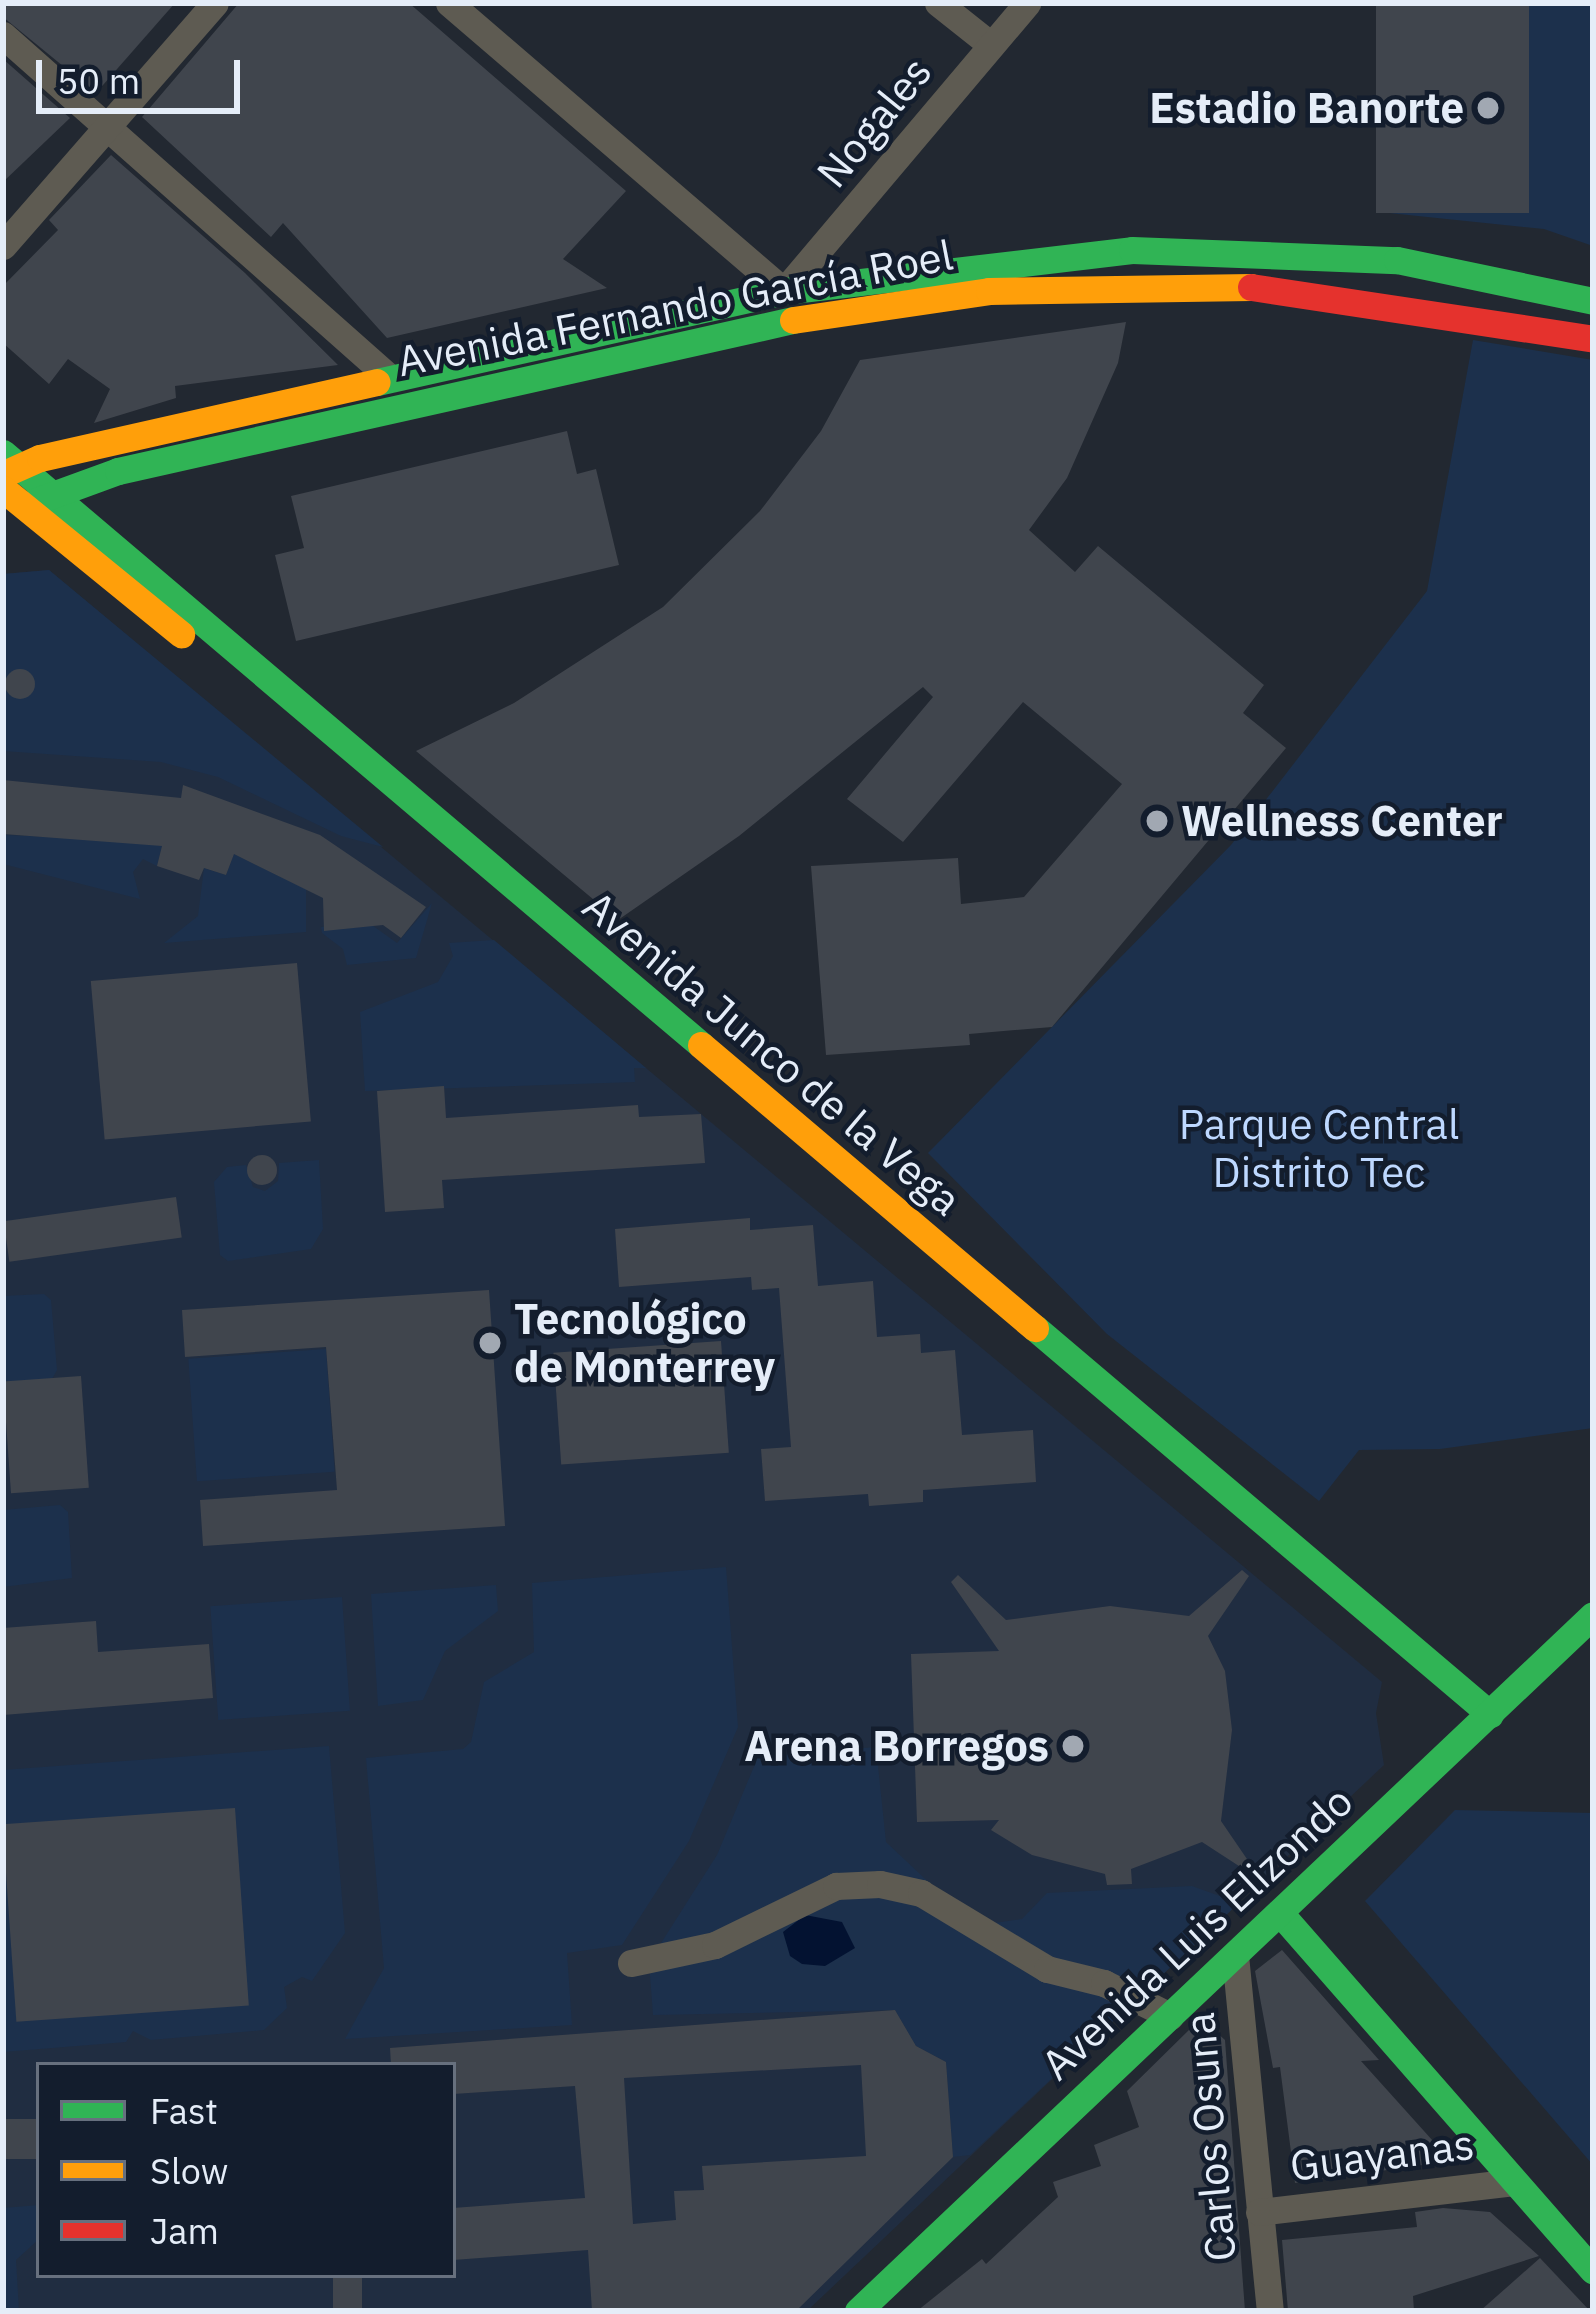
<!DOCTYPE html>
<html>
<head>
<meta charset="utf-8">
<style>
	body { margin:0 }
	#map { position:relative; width:1596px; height:2314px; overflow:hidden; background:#222831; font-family:"IBM Plex Sans",sans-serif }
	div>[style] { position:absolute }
	.built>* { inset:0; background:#202d41 }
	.green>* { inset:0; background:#1c304c; transform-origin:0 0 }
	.water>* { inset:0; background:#031231 }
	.building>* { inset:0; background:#40454d; transform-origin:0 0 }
	.round { border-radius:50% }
	.street>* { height:27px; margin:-13.5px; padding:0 13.5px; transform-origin:13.5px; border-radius:13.5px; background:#5e5b52 }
	.fast>* { height:27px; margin:-13.5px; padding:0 13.5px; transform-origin:13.5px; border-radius:13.5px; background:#30b455 }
	.slow>* { height:27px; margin:-13.5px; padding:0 13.5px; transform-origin:13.5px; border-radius:13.5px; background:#ff9f0a }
	.jam>* { height:27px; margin:-13.5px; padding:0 13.5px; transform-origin:13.5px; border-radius:13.5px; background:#e5322d }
	.dots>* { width:33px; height:33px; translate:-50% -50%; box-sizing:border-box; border:6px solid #131d2d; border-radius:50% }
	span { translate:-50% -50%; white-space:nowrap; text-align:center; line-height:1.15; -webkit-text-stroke:9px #131d2d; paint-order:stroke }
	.poi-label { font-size:42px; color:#e5edf8; font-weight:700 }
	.right { translate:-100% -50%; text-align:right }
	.left { translate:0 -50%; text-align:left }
	.street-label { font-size:42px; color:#e5edf8 }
	.park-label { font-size:42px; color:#bed8ff }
	.frame { position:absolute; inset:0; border:6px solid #e5edf8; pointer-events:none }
	.legend { position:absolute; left:36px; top:2062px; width:420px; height:216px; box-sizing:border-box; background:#131d2d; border:3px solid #67707e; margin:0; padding:15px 21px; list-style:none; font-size:36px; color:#e5edf8 }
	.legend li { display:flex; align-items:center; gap:24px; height:60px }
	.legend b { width:60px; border:3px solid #67707e }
	.scale { position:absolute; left:36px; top:60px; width:204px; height:54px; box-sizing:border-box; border:6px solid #e5edf8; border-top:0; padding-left:15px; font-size:36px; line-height:42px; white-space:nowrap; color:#e5edf8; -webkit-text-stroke:9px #131d2d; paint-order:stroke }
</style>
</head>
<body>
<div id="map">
	<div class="built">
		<div style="clip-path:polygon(evenodd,49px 570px,1382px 1682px,1376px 1713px,1384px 1765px,807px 2311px,3px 2311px,3px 574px,49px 570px,39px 2065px,453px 2065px,453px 2275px,39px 2275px,39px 2065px)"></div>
	</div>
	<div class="green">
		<div style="clip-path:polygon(1376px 3px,1593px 3px,1593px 246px,1544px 229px,1389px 213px)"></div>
		<div style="clip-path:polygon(1473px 340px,1593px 360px,1593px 1428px,1440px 1449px,1359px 1450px,1319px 1501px,1107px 1334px,928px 1153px,1231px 845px,1427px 591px)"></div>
		<div style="clip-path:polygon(49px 570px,120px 629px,383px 847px,341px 836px,218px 777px,161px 762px,3px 751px,3px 574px)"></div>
		<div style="clip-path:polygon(3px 835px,130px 840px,162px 846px,157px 866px,143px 859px,133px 872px,140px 899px,3px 864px)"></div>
		<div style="clip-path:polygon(234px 854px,306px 889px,306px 932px,164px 943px,198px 916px,204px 868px,226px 875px)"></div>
		<div style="clip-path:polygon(432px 903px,416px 958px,347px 965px,343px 949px,322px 933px,321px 927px,369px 923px,397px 943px)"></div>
		<div style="clip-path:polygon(494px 940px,646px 1068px,634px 1068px,635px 1082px,365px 1091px,360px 1012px,438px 982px,453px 956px,449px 943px)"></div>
		<div style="clip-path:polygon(319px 1160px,323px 1229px,311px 1249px,228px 1261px,220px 1255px,214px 1182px,227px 1167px,246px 1165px,253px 1187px,265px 1191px,278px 1181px,279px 1163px)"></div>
		<div style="clip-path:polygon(44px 1294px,51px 1300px,57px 1370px,52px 1379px,3px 1382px,3px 1296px)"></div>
		<div style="left:326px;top:1349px;width:123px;height:138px;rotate:86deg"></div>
		<div style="clip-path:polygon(60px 1505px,68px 1512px,72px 1578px,3px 1587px,3px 1510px)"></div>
		<div style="clip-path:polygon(726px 1567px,738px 1727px,689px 1841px,622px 1945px,567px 1953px,572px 2025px,345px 2039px,384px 1968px,366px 1758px,463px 1749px,471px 1742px,484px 1682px,534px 1652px,532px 1583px)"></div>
		<div style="clip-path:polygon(496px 1585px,498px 1611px,445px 1651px,423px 1700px,378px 1706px,371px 1594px)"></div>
		<div style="left:342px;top:1597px;width:114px;height:132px;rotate:86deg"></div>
		<div style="clip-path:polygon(329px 1746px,345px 1933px,312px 1981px,302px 1977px,284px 1987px,287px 2008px,264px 2030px,151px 2040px,133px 2031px,126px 2042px,3px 2052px,3px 1770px)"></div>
		<div style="clip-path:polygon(876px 1747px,886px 1842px,975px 1926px,1022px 1919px,1047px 1893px,1192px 1886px,1239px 1903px,970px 2155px,953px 2157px,946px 2062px,916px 2046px,895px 2010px,653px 2015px,649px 1962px,717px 1855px,758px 1757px)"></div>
		<div style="clip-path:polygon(1455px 1810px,1593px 1813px,1593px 2165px,1365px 1901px)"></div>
		<div style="clip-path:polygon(39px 2205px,39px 2239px,16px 2260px,19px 2311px,3px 2311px,3px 2208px)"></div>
	</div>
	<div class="water">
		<div style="clip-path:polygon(805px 1915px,842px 1922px,855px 1948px,825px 1966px,802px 1964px,790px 1956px,783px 1932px)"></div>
	</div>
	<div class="building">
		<div style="clip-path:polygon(3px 3px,175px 3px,96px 93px,3px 17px)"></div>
		<div style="clip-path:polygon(239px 3px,409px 3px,626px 191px,563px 259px,607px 288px,387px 338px,283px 223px,271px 237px,142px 117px)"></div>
		<div style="left:1376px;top:3px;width:153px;height:210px"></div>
		<div style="clip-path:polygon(3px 59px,70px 118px,3px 182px)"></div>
		<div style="clip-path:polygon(111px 155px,245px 273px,338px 365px,175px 386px,176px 398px,94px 423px,110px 389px,68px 359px,49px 384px,3px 343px,3px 286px,58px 230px,49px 220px)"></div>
		<div style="clip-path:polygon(1126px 322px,1118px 363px,1067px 478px,1029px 530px,1075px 572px,1098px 546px,1264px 685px,1243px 713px,1286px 748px,1052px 1027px,969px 1034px,970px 1045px,826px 1055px,811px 866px,958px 858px,961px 904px,1024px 897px,1122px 784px,1023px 702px,903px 842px,847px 799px,933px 697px,923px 687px,739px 836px,618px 920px,416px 751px,514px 703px,663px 607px,760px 511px,821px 431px,860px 360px)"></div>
		<div style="clip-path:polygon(567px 431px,577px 474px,596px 469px,619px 565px,296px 641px,275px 555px,304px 548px,291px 496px)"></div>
		<div class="round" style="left:5px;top:669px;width:30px;height:30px"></div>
		<div style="clip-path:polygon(3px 780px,181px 798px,183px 785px,320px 835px,426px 907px,401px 938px,383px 925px,324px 931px,323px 898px,234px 854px,226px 875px,204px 868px,199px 880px,157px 866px,162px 846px,3px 834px)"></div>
		<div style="left:297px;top:963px;width:159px;height:207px;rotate:85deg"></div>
		<div style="clip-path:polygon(444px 1086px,446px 1118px,638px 1105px,639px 1117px,701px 1114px,705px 1163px,442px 1180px,444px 1208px,385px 1212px,377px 1091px)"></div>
		<div class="round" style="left:247px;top:1155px;width:30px;height:30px"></div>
		<div style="left:176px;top:1197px;width:41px;height:174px;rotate:82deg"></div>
		<div style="clip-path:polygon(750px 1218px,750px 1230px,813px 1225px,818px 1286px,873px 1281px,877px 1337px,920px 1334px,921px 1353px,955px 1350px,962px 1435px,1033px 1430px,1036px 1482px,923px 1490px,923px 1502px,869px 1506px,868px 1494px,765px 1501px,761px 1449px,791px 1447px,779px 1288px,752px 1290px,751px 1277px,619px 1287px,615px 1229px)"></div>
		<div style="clip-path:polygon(489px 1290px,505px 1526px,203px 1546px,200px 1500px,337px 1490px,326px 1347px,185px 1357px,182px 1310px)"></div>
		<div style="left:721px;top:1341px;width:112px;height:168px;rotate:86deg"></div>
		<div style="left:81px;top:1376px;width:112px;height:78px;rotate:86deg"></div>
		<div style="clip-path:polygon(1242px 1570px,1249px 1576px,1208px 1636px,1225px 1671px,1232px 1730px,1221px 1821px,1262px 1881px,1202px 1842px,1131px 1869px,1132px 1884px,1107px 1885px,1105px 1874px,1032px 1855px,991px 1830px,999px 1820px,917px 1822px,911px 1654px,999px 1651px,951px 1582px,958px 1575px,1006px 1620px,1110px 1606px,1189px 1616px)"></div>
		<div style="clip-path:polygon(96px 1621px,98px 1652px,209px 1644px,213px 1698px,3px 1715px,3px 1628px)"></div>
		<div style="left:235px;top:1808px;width:198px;height:233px;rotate:86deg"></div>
		<div style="clip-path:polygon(1282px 1950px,1379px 2060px,1361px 2061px,1451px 2161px,1295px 2183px,1280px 2067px,1273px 2068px,1255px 1971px)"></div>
		<div style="clip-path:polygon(evenodd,895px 2010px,916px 2046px,946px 2062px,953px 2157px,796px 2311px,592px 2311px,588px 2250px,453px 2260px,453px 2208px,585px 2198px,575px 2086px,453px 2094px,453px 2065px,391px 2065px,390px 2048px,895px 2010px,861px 2065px,866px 2156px,702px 2166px,704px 2190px,674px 2191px,676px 2220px,633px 2224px,624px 2078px,861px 2065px)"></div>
		<div style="clip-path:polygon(1207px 2024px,1225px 2040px,1245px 2311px,917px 2311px,982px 2259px,986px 2264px,1058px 2197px,1053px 2182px,1101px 2166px,1094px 2145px,1139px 2127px,1127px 2091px,1193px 2026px)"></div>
		<div style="left:39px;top:2119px;width:40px;height:36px;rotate:90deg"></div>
		<div style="clip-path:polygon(1443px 2208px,1490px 2212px,1539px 2256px,1413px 2296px,1414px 2311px,1288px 2311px,1282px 2240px,1417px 2227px,1415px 2212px)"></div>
		<div style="clip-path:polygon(1540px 2258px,1590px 2311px,1480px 2311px)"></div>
		<div style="left:333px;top:2275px;width:29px;height:36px"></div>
	</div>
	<div class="street">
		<div style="left:449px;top:3px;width:442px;rotate:40.7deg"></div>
		<div style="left:938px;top:3px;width:68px;rotate:38.4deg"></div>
		<div style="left:3px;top:35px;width:517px;rotate:41.55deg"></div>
		<div style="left:3px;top:246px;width:322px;rotate:-48.9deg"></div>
		<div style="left:784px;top:291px;width:377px;rotate:-49.8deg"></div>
		<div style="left:1235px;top:1955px;width:358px;rotate:84.4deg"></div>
		<div style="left:631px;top:1963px;width:86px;rotate:-12.1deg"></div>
		<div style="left:715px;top:1945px;width:135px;rotate:-26deg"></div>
		<div style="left:836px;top:1886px;width:44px;rotate:-2.6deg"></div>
		<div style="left:880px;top:1884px;width:42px;rotate:12.4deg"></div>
		<div style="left:921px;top:1893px;width:147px;rotate:31.1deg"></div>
		<div style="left:1047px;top:1969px;width:59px;rotate:13.8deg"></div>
		<div style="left:1104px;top:1983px;width:74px;rotate:26.6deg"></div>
		<div style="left:1259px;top:2212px;width:257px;rotate:-6.7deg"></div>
	</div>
	<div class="fast">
		<div style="left:377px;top:382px;width:417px;rotate:-12.6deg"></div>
		<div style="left:784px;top:291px;width:350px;rotate:-6.7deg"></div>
		<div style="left:1132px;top:250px;width:265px;rotate:2.2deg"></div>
		<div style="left:1397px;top:260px;width:200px;rotate:11.8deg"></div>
		<div style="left:3px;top:453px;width:915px;rotate:40.3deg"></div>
		<div style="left:36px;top:501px;width:87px;rotate:-20.1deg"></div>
		<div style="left:118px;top:471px;width:692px;rotate:-12.61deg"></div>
		<div style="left:1035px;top:1328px;width:597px;rotate:40.31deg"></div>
		<div style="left:1280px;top:1913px;width:475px;rotate:48.8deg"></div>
		<div style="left:858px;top:2311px;width:1012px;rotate:-43.44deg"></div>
	</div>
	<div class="slow">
		<div style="left:793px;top:320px;width:198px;rotate:-8.4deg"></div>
		<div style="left:989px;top:291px;width:262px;rotate:-0.9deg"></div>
		<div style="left:6px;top:473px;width:37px;rotate:-24deg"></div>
		<div style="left:40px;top:458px;width:345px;rotate:-12.7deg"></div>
		<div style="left:3px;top:489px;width:230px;rotate:39.2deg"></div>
		<div style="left:701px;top:1045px;width:438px;rotate:40.3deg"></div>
	</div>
	<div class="jam">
		<div style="left:1251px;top:287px;width:346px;rotate:8.6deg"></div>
	</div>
	<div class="dots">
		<div style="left:1488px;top:108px;background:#a1a8b2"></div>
		<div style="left:1157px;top:821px;background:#a1a8b2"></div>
		<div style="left:490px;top:1343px;background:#a1a8b2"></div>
		<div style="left:1073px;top:1746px;background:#a1a8b2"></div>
	</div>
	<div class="poi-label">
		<span class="right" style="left:1464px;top:108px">Estadio Banorte</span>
		<span class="left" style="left:1181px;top:821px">Wellness Center</span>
		<span class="left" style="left:514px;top:1343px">Tecnológico<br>de Monterrey</span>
		<span class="right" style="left:1049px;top:1746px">Arena Borregos</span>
	</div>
	<div class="street-label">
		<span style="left:874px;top:122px;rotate:-51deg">Nogales</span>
		<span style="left:675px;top:308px;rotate:-11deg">Avenida Fernando García Roel</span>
		<span style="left:772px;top:1053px;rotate:40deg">Avenida Junco de la Vega</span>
		<span style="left:1197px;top:1933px;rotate:-43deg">Avenida Luis Elizondo</span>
		<span style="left:1210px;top:2137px;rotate:-95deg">Carlos Osuna</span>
		<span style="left:1382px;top:2155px;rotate:-7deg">Guayanas</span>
	</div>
	<div class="park-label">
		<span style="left:1319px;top:1148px">Parque Central<br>Distrito Tec</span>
	</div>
	<div class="frame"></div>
	<ul class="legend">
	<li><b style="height:15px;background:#30b455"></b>Fast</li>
	<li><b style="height:15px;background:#ff9f0a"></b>Slow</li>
	<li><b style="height:15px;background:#e5322d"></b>Jam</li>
	</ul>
	<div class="scale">50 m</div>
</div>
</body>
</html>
